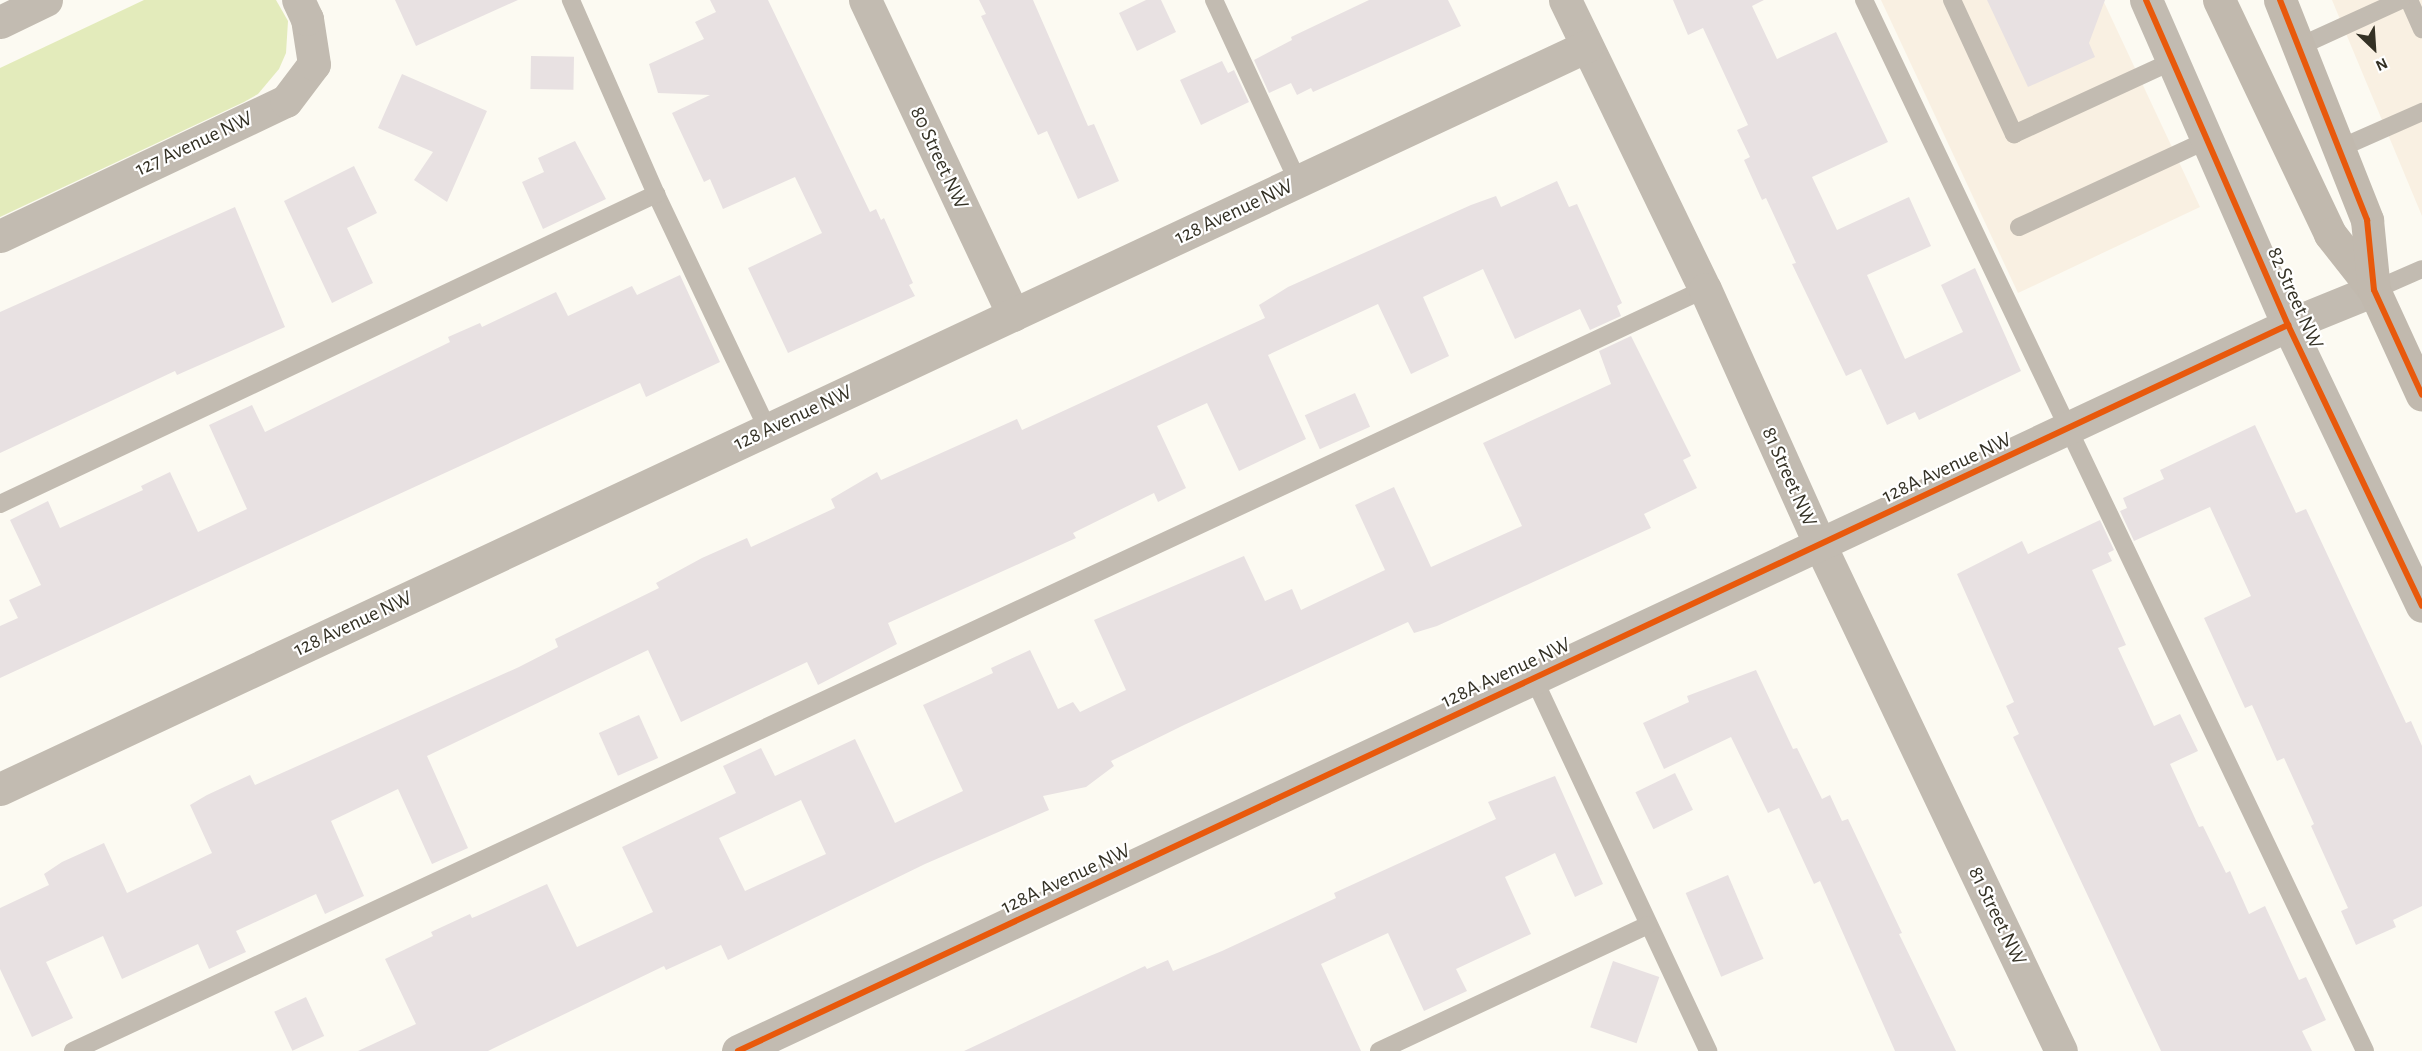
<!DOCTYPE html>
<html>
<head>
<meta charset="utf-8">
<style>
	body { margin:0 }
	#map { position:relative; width:2422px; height:1051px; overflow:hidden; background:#fcfaf2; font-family:"Alegreya Sans",sans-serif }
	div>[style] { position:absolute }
	.commercial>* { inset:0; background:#f9f0e2 }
	.green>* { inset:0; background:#e3ebbb }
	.building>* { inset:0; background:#e8e1e2; transform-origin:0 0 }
	.service>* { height:18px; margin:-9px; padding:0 9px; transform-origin:9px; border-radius:9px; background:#c2bbb1 }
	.minor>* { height:33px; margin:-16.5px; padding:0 16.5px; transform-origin:16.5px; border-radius:16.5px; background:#c2bbb1 }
	.tertiary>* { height:33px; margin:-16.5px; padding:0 16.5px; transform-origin:16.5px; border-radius:16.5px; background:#c2bbb1 }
	.secondary>* { height:33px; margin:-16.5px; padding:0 16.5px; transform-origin:16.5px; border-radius:16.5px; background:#c1b9ae }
	.cycleway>* { height:6px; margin:-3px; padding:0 3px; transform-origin:3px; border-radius:3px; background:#e8590c }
	span { translate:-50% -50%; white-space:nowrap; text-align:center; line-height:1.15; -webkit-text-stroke:4.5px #fff; paint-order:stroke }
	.street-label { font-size:21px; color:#343125 }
	.north { position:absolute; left:2344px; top:18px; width:60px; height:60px; -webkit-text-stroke:4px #fff; paint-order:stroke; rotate:155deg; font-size:16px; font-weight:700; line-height:24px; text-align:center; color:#343125 }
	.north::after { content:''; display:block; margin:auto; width:21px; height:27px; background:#343125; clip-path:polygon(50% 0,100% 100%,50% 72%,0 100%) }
</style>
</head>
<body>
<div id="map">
	<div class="commercial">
		<div style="clip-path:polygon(1881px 0,2103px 0,2200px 207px,2018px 293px)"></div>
		<div style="clip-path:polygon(2332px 0,2422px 0,2422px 216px)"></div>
	</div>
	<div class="green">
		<div style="clip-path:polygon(144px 0,276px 0,288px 21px,286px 53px,279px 69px,258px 94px,244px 102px,0 217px,0 68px)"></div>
	</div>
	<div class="building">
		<div style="clip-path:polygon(395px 0,518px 0,416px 46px)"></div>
		<div style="clip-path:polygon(710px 0,768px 0,870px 212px,876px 209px,881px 220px,884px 218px,913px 283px,909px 285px,915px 296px,788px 353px,748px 268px,822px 233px,795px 177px,723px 209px,710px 179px,704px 182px,672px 113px,710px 95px,658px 93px,649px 64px,704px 39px,695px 22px,716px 12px)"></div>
		<div style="clip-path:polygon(979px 0,1033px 0,1088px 126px,1094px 124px,1119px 181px,1078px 199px,1047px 131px,1038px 135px,981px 16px,986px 14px)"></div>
		<div style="clip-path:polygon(1146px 0,1161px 0,1176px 32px,1137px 51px,1119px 13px)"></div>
		<div style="clip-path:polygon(1369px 0,1448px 0,1461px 26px,1313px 92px,1311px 88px,1297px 95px,1291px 83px,1269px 93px,1254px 60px,1292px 40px,1291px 37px)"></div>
		<div style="clip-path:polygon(1673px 0,1764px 0,1752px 6px,1777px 59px,1836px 32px,1888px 142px,1812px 177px,1837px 230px,1909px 197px,1931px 246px,1867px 275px,1905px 359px,1963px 332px,1941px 285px,1975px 268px,2021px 371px,1919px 420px,1915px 412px,1887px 425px,1861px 369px,1846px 376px,1792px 264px,1796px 263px,1766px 198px,1762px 200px,1744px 160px,1750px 157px,1737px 130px,1748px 125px,1703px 28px,1688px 35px)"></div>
		<div style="clip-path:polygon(1987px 0,2105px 0,2089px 43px,2095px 57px,2028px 87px)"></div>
		<div style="left:531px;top:56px;width:43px;height:33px;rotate:1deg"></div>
		<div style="clip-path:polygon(1222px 61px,1228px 73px,1234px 70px,1249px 102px,1201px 125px,1180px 80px)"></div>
		<div style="clip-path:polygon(402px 74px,487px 111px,447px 202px,414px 180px,433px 152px,378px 128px)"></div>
		<div style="clip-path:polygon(575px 141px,606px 199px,543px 229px,522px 182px,544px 172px,538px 158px)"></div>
		<div style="clip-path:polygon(354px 166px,377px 213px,347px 228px,373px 283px,332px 303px,284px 201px)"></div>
		<div style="clip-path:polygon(1557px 181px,1569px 207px,1577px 204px,1622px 303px,1617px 306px,1621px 316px,1590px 330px,1580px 309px,1515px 339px,1483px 269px,1423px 297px,1449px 356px,1411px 374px,1378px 304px,1268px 355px,1306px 439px,1239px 471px,1207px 403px,1157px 426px,1186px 488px,1158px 502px,1154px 493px,1073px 533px,1076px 538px,888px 623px,897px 644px,818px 685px,807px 662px,681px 722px,648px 650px,427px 756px,468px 848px,432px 864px,398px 789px,331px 821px,364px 896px,325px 914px,316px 894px,236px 931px,246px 952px,209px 969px,198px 944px,122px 979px,103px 936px,46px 962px,73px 1018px,32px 1037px,0 969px,0 908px,49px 885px,44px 874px,62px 862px,104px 843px,127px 893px,212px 853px,190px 805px,207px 795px,250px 775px,255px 785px,519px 667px,558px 647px,555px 639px,659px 588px,656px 583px,702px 558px,747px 538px,751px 547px,835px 508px,831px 499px,877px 472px,881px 480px,1017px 419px,1022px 430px,1265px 318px,1259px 305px,1288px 287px,1471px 205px,1496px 196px,1501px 207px)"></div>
		<div style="clip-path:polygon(235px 207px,285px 327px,177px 375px,175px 371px,0 453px,0 312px)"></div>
		<div style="clip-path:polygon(680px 275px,720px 362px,646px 397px,640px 383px,0 678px,0 626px,18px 618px,9px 600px,41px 585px,10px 520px,48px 501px,60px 528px,143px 490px,141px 486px,170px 472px,198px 532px,247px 509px,209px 425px,252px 405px,265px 432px,450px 342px,448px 337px,480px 323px,482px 327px,556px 292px,568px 316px,632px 286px,637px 295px)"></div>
		<div style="clip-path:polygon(evenodd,1631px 336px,1691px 456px,1683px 460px,1697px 488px,1644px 514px,1651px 528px,1437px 626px,1414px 633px,1408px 622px,1184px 725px,1111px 761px,1114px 766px,1086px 787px,1043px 796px,1049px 810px,925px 864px,728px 960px,721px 945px,666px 970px,664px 966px,488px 1051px,358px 1051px,416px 1024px,385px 959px,433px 936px,431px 932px,470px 914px,472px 918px,477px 916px,547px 884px,577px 947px,653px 912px,622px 847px,736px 793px,723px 766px,761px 748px,775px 776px,855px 739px,895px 823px,963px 791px,923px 705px,993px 673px,991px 668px,1030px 650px,1058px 709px,1073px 702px,1080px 712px,1126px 690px,1094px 620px,1244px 556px,1265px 601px,1292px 589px,1301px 610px,1385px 570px,1355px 505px,1394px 487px,1431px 567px,1522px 526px,1483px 443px,1611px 384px,1599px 351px,1631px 336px,801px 800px,826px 854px,745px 891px,719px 838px,801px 800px)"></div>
		<div style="left:1355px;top:393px;width:37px;height:55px;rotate:66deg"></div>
		<div style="clip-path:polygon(2255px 425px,2296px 513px,2306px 509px,2406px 723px,2411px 721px,2422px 746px,2422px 906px,2393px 920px,2396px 927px,2356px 945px,2341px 911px,2348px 908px,2311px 826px,2314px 824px,2284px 758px,2277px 761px,2252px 705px,2245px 708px,2204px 618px,2251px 596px,2210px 507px,2134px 541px,2120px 511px,2127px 508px,2123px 498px,2164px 479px,2160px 470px)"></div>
		<div style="clip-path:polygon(2100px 520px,2114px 550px,2108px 553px,2112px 561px,2092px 570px,2126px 645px,2118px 648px,2154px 726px,2180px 714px,2198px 751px,2170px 764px,2199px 827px,2203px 826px,2226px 873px,2230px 871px,2249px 914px,2265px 906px,2299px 980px,2306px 977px,2326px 1020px,2302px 1031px,2312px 1051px,2161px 1051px,2013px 737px,2019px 734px,2006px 706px,2014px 702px,1957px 574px,2022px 541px,2028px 554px)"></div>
		<div style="clip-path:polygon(1756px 670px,1793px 749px,1797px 748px,1822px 799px,1830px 795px,1842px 821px,1848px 819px,1902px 933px,1899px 934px,1956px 1051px,1895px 1051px,1820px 881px,1814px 884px,1779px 808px,1768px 813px,1731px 737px,1664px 769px,1643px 723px,1689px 702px,1687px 696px)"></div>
		<div style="left:639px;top:715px;width:47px;height:44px;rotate:66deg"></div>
		<div style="left:1675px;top:773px;width:41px;height:44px;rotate:64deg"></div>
		<div style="clip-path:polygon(1555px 776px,1603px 884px,1575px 897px,1555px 853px,1505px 877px,1531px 934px,1456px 969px,1467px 991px,1424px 1011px,1388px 933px,1321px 964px,1361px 1051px,964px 1051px,1145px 966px,1147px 969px,1168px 960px,1173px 971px,1222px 951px,1336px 898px,1334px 893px,1496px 819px,1488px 802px)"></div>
		<div style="left:1728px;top:875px;width:91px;height:46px;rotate:67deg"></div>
		<div style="left:1613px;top:961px;width:49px;height:70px;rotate:19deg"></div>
		<div style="left:306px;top:997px;width:43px;height:35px;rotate:65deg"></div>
	</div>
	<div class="service">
		<div style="left:1214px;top:0;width:200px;rotate:65.2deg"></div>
		<div style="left:1864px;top:0;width:1164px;rotate:64.51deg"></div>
		<div style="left:1952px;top:0;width:148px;rotate:65.2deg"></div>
		<div style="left:2014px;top:134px;width:175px;rotate:-24.7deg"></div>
		<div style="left:2409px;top:0;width:32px;rotate:66deg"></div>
		<div style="left:2298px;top:47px;width:113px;rotate:-24.5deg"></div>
		<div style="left:2338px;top:149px;width:92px;rotate:-23.8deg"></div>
		<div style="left:656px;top:194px;width:261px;rotate:64.6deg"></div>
		<div style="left:2019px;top:227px;width:207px;rotate:-24.8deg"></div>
		<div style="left:2374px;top:290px;width:52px;rotate:-23.6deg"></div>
		<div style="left:0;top:504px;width:726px;rotate:-25.29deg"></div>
		<div style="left:656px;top:194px;width:212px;rotate:-113.7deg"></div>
		<div style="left:1534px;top:679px;width:411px;rotate:64.9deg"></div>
		<div style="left:73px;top:1051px;width:1801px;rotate:-25.03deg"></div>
		<div style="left:1379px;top:1051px;width:297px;rotate:-25.1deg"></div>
	</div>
	<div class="minor">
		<div style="left:865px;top:0;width:348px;rotate:64.8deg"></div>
		<div style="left:1565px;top:0;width:321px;rotate:64.2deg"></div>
		<div style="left:1705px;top:289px;width:281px;rotate:65.8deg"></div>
		<div style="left:1820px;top:545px;width:560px;rotate:64.53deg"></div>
		<div style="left:2146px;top:0;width:355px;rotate:66.4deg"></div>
		<div style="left:2288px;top:325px;width:311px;rotate:64.5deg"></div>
		<div style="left:0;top:236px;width:316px;rotate:-25.3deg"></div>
		<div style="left:286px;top:101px;width:46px;rotate:-52.9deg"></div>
		<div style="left:314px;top:64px;width:46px;rotate:-98.8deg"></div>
		<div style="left:307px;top:19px;width:21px;rotate:-115deg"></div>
		<div style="left:0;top:789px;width:1752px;rotate:-25.09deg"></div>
		<div style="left:738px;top:1051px;width:1712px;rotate:-25.1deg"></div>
		<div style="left:2288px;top:325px;width:93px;rotate:-22.1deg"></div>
	</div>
	<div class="tertiary">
		<div style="left:0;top:22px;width:51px;rotate:-25.6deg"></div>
	</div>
	<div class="secondary">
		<div style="left:2219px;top:0;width:259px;rotate:64.6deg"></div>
		<div style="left:2330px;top:234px;width:71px;rotate:51.8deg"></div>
		<div style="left:2374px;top:290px;width:115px;rotate:65.4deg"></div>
		<div style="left:2280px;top:0;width:237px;rotate:68.4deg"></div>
		<div style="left:2367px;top:220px;width:70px;rotate:84.3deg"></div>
	</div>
	<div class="cycleway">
		<div style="left:2146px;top:0;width:355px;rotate:66.4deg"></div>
		<div style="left:2288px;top:325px;width:311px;rotate:64.5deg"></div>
		<div style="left:2280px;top:0;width:237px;rotate:68.4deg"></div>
		<div style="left:2367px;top:220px;width:70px;rotate:84.3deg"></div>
		<div style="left:2374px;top:290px;width:115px;rotate:65.4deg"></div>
		<div style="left:738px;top:1051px;width:1712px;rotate:-25.1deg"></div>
	</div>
	<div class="street-label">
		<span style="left:194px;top:144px;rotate:-25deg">127 Avenue NW</span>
		<span style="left:939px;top:158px;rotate:65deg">80 Street NW</span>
		<span style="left:1234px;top:212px;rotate:-25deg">128 Avenue NW</span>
		<span style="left:2295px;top:298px;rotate:66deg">82 Street NW</span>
		<span style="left:793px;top:418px;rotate:-25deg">128 Avenue NW</span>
		<span style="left:1947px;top:468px;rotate:-25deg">128A Avenue NW</span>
		<span style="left:1789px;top:477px;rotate:66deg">81 Street NW</span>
		<span style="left:353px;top:624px;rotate:-25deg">128 Avenue NW</span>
		<span style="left:1506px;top:673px;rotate:-25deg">128A Avenue NW</span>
		<span style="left:1066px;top:879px;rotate:-25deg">128A Avenue NW</span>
		<span style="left:1997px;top:916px;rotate:64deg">81 Street NW</span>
	</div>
	<div class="north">N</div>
</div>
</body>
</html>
